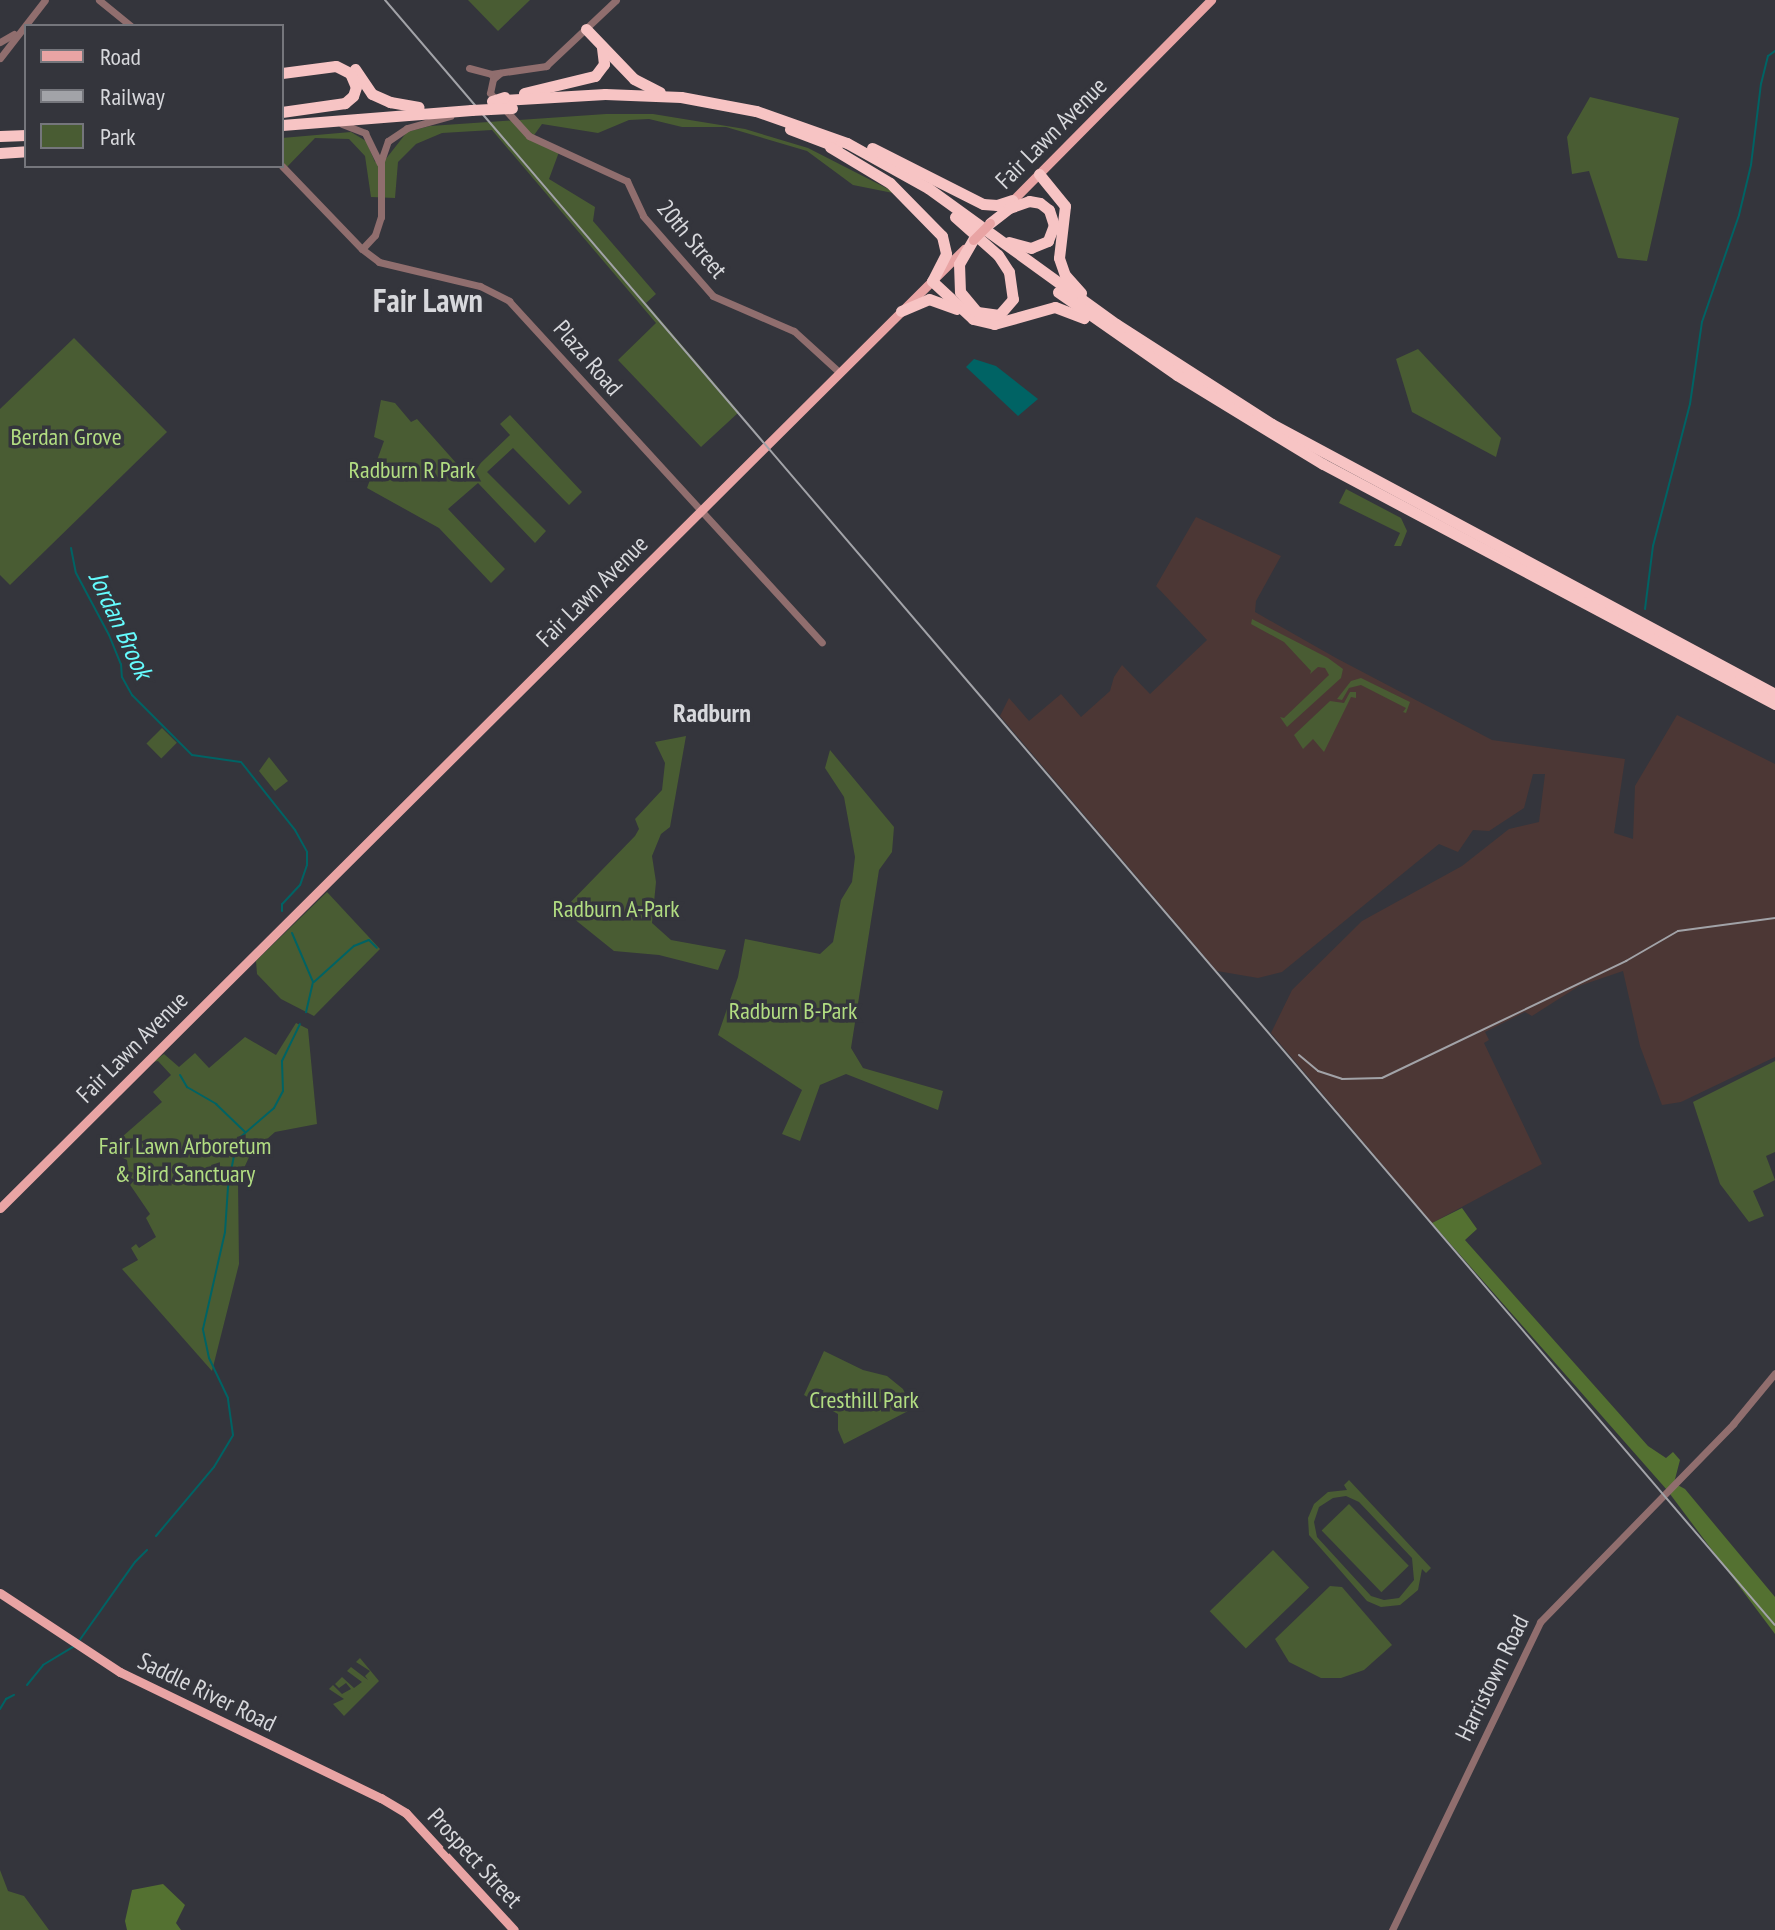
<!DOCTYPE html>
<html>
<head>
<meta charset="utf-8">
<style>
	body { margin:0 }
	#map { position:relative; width:1775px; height:1930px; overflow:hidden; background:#34353c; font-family:"PT Sans Narrow",sans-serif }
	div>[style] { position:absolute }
	.industrial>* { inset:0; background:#4c3735 }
	.green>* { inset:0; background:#495c33; transform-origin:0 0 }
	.forest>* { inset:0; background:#547131 }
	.water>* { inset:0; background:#006364 }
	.stream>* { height:2px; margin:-1px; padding:0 1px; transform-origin:1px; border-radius:1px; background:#006364 }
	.minor>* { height:7px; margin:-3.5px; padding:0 3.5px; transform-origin:3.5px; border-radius:3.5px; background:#906e6e }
	.major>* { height:9px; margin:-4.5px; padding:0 4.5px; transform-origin:4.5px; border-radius:4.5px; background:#e9a4a4 }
	.highway>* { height:11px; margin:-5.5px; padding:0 5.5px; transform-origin:5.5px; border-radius:5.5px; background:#f7c4c4 }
	.rail>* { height:2px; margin:-1px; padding:0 1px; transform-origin:1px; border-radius:1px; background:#a2a3a8 }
	.major-bridge>* { height:9px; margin:-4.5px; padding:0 4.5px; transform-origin:4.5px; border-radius:4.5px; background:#e9a4a4 }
	.highway-bridge>* { height:11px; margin:-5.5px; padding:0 5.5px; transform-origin:5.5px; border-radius:5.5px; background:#f7c4c4 }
	span { translate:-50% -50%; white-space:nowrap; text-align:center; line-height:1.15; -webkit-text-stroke:7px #34353c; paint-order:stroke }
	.street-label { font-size:24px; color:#d7d8dc }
	.park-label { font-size:24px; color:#b2dd82 }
	.water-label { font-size:26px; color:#65fcfe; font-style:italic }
	.neighbourhood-label { font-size:26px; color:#d7d8dc; font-weight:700 }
	.district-label { font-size:32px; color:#d7d8dc; font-weight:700 }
	.legend { position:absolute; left:24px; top:24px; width:260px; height:144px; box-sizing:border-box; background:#34353c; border:2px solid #75767c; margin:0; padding:10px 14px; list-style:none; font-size:24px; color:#d7d8dc }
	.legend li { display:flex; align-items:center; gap:16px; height:40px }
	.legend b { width:40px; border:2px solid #75767c }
</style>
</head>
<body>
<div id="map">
	<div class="industrial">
		<div style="clip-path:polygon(1196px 517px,1281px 556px,1256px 601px,1255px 612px,1336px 658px,1492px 740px,1625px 759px,1614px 833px,1633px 839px,1635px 786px,1677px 715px,1775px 764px,1775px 1057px,1681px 1102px,1662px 1105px,1640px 1046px,1623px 971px,1579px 986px,1532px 1016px,1525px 1012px,1485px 1032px,1489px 1040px,1484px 1043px,1542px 1164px,1432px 1223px,1271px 1033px,1292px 990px,1362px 921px,1462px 866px,1509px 829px,1539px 822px,1545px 774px,1533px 774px,1524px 808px,1489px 831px,1473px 830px,1458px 852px,1439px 844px,1282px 972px,1258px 978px,1217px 971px,1000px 716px,1009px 698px,1029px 721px,1061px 694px,1081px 717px,1110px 691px,1114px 677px,1122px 665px,1150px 694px,1207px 640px,1156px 586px)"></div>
	</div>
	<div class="green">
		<div style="clip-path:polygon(468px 0,530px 0,498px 31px)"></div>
		<div style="clip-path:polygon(1590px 97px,1679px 118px,1647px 261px,1618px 258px,1589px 171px,1572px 174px,1567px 137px)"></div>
		<div style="clip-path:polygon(606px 114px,653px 114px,745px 129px,808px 148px,898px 194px,853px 185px,807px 151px,726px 127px,682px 127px,649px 119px,629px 120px,598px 133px,542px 124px,532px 138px,559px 152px,549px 179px,595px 207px,593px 221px,656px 294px,646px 303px,739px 412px,701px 447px,618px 360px,656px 323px,492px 130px,442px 133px,416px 144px,398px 162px,395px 198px,371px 197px,365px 156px,349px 139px,315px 138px,285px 169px,282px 166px,282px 138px,351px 132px,366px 141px,375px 162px,385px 160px,407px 132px,430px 126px)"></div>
		<div style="clip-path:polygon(74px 338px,167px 432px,10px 585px,0 575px,0 409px)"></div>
		<div style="clip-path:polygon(1418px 349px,1501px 438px,1496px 457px,1412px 412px,1396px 359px)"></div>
		<div style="clip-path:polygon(381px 400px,395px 403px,411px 422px,417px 419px,457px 464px,454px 467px,464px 479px,510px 435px,500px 424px,510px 415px,582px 492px,569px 505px,513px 448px,487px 472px,546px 531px,535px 543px,478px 483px,448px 509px,505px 569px,491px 583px,439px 528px,367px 488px,384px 441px,374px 437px)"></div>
		<div style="clip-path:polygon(1346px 489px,1401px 518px,1407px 531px,1401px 546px,1394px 546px,1400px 533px,1339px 503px)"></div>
		<div style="clip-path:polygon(1252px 619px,1328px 658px,1343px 669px,1341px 678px,1287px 727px,1280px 717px,1284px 718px,1329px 675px,1325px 668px,1318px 667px,1310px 674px,1311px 671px,1284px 642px,1251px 624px)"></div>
		<div style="clip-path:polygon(1361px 678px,1410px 702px,1406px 713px,1403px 712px,1406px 708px,1361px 685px,1349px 688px,1342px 700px,1337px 699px,1351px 681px)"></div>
		<div style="clip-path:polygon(1350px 692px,1356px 692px,1356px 698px,1351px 697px,1324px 752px,1313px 739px,1303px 749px,1294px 735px,1330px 701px,1344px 703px)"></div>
		<div style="left:162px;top:728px;width:21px;height:22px;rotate:45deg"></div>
		<div style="clip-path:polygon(686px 736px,670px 827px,661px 834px,652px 856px,656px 882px,652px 923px,671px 940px,726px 950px,718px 970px,659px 955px,614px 951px,563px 910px,635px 836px,639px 829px,635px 819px,662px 790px,665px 763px,655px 742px)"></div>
		<div style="clip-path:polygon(830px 750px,894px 827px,892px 852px,879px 870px,851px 1048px,863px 1068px,943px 1091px,938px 1110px,846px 1074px,820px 1085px,800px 1141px,782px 1134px,802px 1090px,718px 1035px,738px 977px,745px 939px,820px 954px,833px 942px,841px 900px,852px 882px,855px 857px,844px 797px,825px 768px)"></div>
		<div style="clip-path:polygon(269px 757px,288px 781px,275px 791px,259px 771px)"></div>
		<div style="clip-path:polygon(327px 892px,380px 949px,314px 1016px,281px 999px,257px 974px,256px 961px)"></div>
		<div style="clip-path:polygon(296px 1023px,308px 1029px,317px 1124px,275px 1132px,251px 1153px,238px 1181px,239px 1264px,212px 1371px,122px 1269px,138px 1260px,131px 1248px,136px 1244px,139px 1248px,156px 1237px,146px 1218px,150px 1214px,122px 1173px,128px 1168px,127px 1160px,107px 1150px,162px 1102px,153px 1092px,171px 1075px,158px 1061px,153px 1062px,164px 1054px,179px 1067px,195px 1053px,209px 1068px,245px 1037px,276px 1055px)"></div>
		<div style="clip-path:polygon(1775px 1061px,1775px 1152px,1766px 1156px,1775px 1180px,1753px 1191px,1764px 1216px,1749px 1222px,1720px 1184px,1693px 1102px)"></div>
		<div style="clip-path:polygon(824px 1351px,863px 1370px,887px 1376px,903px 1389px,912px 1409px,844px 1444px,838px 1430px,838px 1414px,804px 1395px)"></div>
		<div style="clip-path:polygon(evenodd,1349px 1480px,1431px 1568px,1426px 1573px,1422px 1569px,1418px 1590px,1400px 1605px,1381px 1607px,1367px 1601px,1309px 1535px,1308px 1518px,1314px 1504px,1328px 1492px,1347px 1490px,1344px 1485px,1349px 1480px,1346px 1496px,1359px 1502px,1412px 1558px,1414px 1580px,1399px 1598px,1384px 1600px,1371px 1596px,1317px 1537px,1314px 1522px,1319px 1507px,1333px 1498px,1346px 1496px)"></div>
		<div style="left:1349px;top:1504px;width:86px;height:38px;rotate:46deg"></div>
		<div style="left:1273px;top:1550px;width:52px;height:88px;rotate:46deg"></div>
		<div style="clip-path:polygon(1330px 1586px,1342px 1587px,1392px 1645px,1364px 1670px,1341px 1678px,1321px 1678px,1289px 1662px,1275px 1639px)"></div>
		<div style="clip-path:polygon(360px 1658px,379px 1681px,344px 1716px,333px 1704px,344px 1699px,329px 1689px,333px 1685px,342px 1694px,351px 1689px,346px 1683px,339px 1688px,335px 1684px,342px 1677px,354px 1688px,362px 1682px,347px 1671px,351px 1667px,368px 1680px,365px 1676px,370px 1671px,356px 1662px)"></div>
		<div style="clip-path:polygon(0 1870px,8px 1891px,24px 1896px,49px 1930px,0 1930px)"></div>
	</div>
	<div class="forest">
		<div style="clip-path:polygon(1462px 1208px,1477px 1229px,1465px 1240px,1648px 1446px,1666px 1458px,1673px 1452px,1680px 1460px,1674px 1483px,1685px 1489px,1775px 1597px,1775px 1634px,1667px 1490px,1432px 1223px)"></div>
		<div style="clip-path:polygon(163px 1884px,185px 1905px,176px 1923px,181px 1930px,127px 1930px,125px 1921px,132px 1890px)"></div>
	</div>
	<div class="water">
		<div style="clip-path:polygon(974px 359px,996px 366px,1038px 399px,1018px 416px,966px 367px)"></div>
	</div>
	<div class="stream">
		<div style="left:71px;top:548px;width:25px;rotate:79deg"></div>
		<div style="left:76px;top:573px;width:70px;rotate:62deg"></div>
		<div style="left:109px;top:635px;width:31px;rotate:68deg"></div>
		<div style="left:121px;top:664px;width:13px;rotate:86deg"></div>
		<div style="left:122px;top:677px;width:21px;rotate:61deg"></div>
		<div style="left:132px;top:695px;width:85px;rotate:45deg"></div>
		<div style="left:192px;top:755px;width:49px;rotate:8.1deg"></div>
		<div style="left:241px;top:762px;width:87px;rotate:51.5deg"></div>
		<div style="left:295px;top:830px;width:25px;rotate:61deg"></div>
		<div style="left:307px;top:852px;width:13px;rotate:90deg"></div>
		<div style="left:307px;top:865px;width:21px;rotate:109deg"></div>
		<div style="left:300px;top:885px;width:26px;rotate:133deg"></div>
		<div style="left:282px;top:904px;width:7px;rotate:90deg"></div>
		<div style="left:1645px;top:609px;width:64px;rotate:-82.8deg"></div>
		<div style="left:1653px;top:546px;width:147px;rotate:-75.4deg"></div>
		<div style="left:1690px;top:404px;width:83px;rotate:-81.7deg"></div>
		<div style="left:1702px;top:322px;width:113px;rotate:-70.9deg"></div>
		<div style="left:1739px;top:215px;width:51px;rotate:-76.5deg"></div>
		<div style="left:1751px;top:165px;width:82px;rotate:-83deg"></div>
		<div style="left:1761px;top:84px;width:29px;rotate:-76deg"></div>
		<div style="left:1768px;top:56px;width:9px;rotate:-36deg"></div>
		<div style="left:292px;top:933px;width:53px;rotate:66.8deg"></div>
		<div style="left:313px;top:982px;width:31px;rotate:103deg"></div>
		<div style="left:314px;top:982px;width:54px;rotate:-42deg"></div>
		<div style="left:354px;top:946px;width:16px;rotate:-22deg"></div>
		<div style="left:369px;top:940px;width:11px;rotate:45deg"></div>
		<div style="left:180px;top:1075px;width:14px;rotate:60deg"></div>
		<div style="left:187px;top:1087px;width:34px;rotate:30deg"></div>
		<div style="left:216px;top:1104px;width:40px;rotate:44deg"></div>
		<div style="left:156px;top:1536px;width:90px;rotate:-50deg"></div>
		<div style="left:214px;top:1467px;width:37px;rotate:-59deg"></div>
		<div style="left:233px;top:1435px;width:37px;rotate:-98deg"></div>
		<div style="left:228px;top:1398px;width:44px;rotate:-115.4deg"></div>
		<div style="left:209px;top:1358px;width:30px;rotate:-102deg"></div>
		<div style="left:203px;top:1329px;width:99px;rotate:-77.2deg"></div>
		<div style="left:225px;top:1232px;width:45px;rotate:-86.2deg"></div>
		<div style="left:228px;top:1187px;width:48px;rotate:-79.2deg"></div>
		<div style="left:237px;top:1140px;width:49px;rotate:-40.9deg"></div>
		<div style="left:274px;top:1108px;width:19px;rotate:-62deg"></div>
		<div style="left:283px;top:1091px;width:30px;rotate:-92deg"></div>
		<div style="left:282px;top:1061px;width:41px;rotate:-64.1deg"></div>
		<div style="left:79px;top:1641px;width:97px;rotate:-54.7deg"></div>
		<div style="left:135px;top:1562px;width:17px;rotate:-45deg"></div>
		<div style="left:27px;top:1685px;width:26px;rotate:-51deg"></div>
		<div style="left:43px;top:1665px;width:37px;rotate:-31deg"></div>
		<div style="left:0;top:1709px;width:12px;rotate:-59deg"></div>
		<div style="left:6px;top:1699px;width:9px;rotate:-27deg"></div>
	</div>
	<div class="minor">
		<div style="left:99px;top:0;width:41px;rotate:39.1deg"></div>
		<div style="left:0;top:42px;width:16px;rotate:-30deg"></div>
		<div style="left:0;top:58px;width:73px;rotate:-52.2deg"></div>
		<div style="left:469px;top:68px;width:23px;rotate:15deg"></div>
		<div style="left:491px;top:74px;width:56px;rotate:-8.3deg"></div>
		<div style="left:546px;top:66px;width:96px;rotate:-43.3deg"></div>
		<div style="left:500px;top:73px;width:9px;rotate:139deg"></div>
		<div style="left:493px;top:79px;width:14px;rotate:102deg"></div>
		<div style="left:490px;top:93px;width:58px;rotate:47.8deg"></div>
		<div style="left:529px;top:136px;width:108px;rotate:24.7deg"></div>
		<div style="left:627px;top:181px;width:38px;rotate:65deg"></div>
		<div style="left:643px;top:216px;width:106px;rotate:48.8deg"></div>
		<div style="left:713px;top:296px;width:88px;rotate:23.4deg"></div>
		<div style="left:794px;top:331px;width:61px;rotate:42.3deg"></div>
		<div style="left:342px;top:124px;width:25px;rotate:21deg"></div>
		<div style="left:365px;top:133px;width:34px;rotate:64deg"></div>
		<div style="left:282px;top:166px;width:115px;rotate:46.1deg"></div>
		<div style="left:362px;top:249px;width:21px;rotate:37deg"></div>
		<div style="left:379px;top:262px;width:104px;rotate:13.4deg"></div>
		<div style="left:480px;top:286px;width:33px;rotate:27deg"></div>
		<div style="left:509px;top:301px;width:463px;rotate:47.5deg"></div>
		<div style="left:362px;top:249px;width:19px;rotate:-47deg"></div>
		<div style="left:375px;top:235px;width:19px;rotate:-72deg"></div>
		<div style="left:381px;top:217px;width:56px;rotate:-90deg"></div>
		<div style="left:381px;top:161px;width:21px;rotate:-71deg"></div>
		<div style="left:388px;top:141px;width:23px;rotate:-34deg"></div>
		<div style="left:407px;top:128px;width:45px;rotate:-15.6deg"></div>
		<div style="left:1392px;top:1930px;width:342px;rotate:-64.3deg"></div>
		<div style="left:1540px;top:1622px;width:277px;rotate:-45.7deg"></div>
		<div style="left:1733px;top:1424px;width:66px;rotate:-50.5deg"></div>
	</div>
	<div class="major">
		<div style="left:1008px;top:205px;width:289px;rotate:-45.3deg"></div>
		<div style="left:0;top:1208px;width:1360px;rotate:-44.85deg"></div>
		<div style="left:0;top:1593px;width:144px;rotate:33.4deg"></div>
		<div style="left:120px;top:1672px;width:290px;rotate:25.8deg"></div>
		<div style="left:381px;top:1798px;width:29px;rotate:31deg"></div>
		<div style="left:406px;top:1813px;width:159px;rotate:47.3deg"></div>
	</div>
	<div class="highway">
		<div style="left:586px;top:29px;width:69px;rotate:46.2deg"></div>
		<div style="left:634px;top:79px;width:29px;rotate:27deg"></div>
		<div style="left:355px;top:69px;width:30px;rotate:56deg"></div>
		<div style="left:372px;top:94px;width:20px;rotate:24deg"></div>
		<div style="left:390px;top:102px;width:29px;rotate:10deg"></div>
		<div style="left:282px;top:73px;width:54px;rotate:-7.4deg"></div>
		<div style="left:336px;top:66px;width:16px;rotate:27deg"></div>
		<div style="left:350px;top:73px;width:15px;rotate:67deg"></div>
		<div style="left:356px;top:87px;width:9px;rotate:108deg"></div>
		<div style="left:353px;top:96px;width:11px;rotate:139deg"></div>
		<div style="left:345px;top:103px;width:64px;rotate:171.9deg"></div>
		<div style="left:524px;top:93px;width:73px;rotate:-13.5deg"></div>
		<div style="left:595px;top:76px;width:15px;rotate:-53deg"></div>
		<div style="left:604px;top:64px;width:17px;rotate:-97deg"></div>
		<div style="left:505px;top:100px;width:100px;rotate:-3.4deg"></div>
		<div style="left:605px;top:94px;width:76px;rotate:2.3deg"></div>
		<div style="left:681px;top:97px;width:76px;rotate:10.6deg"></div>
		<div style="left:756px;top:111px;width:96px;rotate:19.4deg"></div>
		<div style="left:847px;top:143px;width:93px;rotate:29.1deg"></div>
		<div style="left:928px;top:188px;width:232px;rotate:35.9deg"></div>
		<div style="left:1116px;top:324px;width:185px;rotate:32.7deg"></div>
		<div style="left:1272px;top:424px;width:571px;rotate:28.23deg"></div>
		<div style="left:282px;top:125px;width:190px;rotate:-4.5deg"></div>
		<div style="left:790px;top:129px;width:50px;rotate:21deg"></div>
		<div style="left:0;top:136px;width:26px;rotate:-2deg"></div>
		<div style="left:830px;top:147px;width:70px;rotate:31deg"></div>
		<div style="left:890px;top:183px;width:74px;rotate:45.5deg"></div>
		<div style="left:942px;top:236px;width:18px;rotate:77deg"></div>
		<div style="left:946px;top:254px;width:30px;rotate:117deg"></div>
		<div style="left:932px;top:281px;width:56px;rotate:42.8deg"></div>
		<div style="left:973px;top:319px;width:22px;rotate:13deg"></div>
		<div style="left:994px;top:324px;width:63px;rotate:-15.6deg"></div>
		<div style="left:1055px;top:307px;width:31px;rotate:21deg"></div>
		<div style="left:872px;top:148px;width:124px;rotate:26.8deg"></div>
		<div style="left:983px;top:204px;width:14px;rotate:4deg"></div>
		<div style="left:997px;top:205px;width:16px;rotate:-18deg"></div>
		<div style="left:0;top:153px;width:26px;rotate:-4deg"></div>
		<div style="left:1039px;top:174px;width:41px;rotate:50.9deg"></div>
		<div style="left:1065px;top:206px;width:52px;rotate:96.6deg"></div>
		<div style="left:1059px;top:258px;width:18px;rotate:71deg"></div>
		<div style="left:1065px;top:275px;width:24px;rotate:48deg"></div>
		<div style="left:955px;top:217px;width:57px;rotate:41.5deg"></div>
		<div style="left:998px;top:255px;width:20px;rotate:57deg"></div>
		<div style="left:1009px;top:272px;width:27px;rotate:82deg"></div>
		<div style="left:1013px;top:299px;width:21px;rotate:131deg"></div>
		<div style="left:999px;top:315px;width:22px;rotate:-172deg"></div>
		<div style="left:977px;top:312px;width:26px;rotate:-130deg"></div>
		<div style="left:960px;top:292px;width:28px;rotate:-92deg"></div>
		<div style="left:959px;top:264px;width:28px;rotate:-60deg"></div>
		<div style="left:990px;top:223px;width:24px;rotate:-38deg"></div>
		<div style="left:1009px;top:208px;width:21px;rotate:-19deg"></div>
		<div style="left:1029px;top:201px;width:11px;rotate:10deg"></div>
		<div style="left:1040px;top:203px;width:11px;rotate:38deg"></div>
		<div style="left:1049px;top:210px;width:16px;rotate:72deg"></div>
		<div style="left:1054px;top:225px;width:17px;rotate:111deg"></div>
		<div style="left:1048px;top:241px;width:18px;rotate:158deg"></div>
		<div style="left:1031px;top:248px;width:23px;rotate:-165deg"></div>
		<div style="left:1058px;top:292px;width:145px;rotate:34.9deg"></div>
		<div style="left:1177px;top:375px;width:171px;rotate:31.4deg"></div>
		<div style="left:1323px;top:464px;width:512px;rotate:27.97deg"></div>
		<div style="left:901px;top:311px;width:30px;rotate:-23deg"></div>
		<div style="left:929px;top:299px;width:29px;rotate:20deg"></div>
	</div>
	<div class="rail">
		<div style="left:385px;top:0;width:2138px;rotate:49.46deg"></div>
		<div style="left:1299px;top:1055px;width:25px;rotate:40deg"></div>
		<div style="left:1318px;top:1071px;width:25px;rotate:18deg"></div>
		<div style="left:1342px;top:1079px;width:40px;rotate:-1.4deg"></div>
		<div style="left:1382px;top:1078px;width:271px;rotate:-25.6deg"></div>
		<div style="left:1626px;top:961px;width:60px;rotate:-30deg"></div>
		<div style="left:1678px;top:931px;width:98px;rotate:-7.6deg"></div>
	</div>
	<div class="major-bridge">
		<div style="left:973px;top:240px;width:24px;rotate:-45deg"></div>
	</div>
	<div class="highway-bridge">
		<div style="left:492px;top:101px;width:13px;rotate:-18deg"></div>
		<div style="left:471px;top:110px;width:41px;rotate:-2.8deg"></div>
	</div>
	<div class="street-label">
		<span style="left:1051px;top:133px;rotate:-45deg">Fair Lawn Avenue</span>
		<span style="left:692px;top:239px;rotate:50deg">20th Street</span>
		<span style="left:588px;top:358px;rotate:49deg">Plaza Road</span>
		<span style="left:592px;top:591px;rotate:-45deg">Fair Lawn Avenue</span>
		<span style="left:132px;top:1047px;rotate:-45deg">Fair Lawn Avenue</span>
		<span style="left:1492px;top:1678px;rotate:-64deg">Harristown Road</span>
		<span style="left:207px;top:1692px;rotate:26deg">Saddle River Road</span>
		<span style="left:475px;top:1858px;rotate:47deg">Prospect Street</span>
	</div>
	<div class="park-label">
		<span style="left:66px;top:437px">Berdan Grove</span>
		<span style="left:412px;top:470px">Radburn R Park</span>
		<span style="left:616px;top:909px">Radburn A-Park</span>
		<span style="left:793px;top:1011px">Radburn B-Park</span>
		<span style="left:185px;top:1160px">Fair Lawn Arboretum<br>&amp; Bird Sanctuary</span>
		<span style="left:864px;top:1400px">Cresthill Park</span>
	</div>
	<div class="water-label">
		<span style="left:121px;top:625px;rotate:65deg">Jordan Brook</span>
	</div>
	<div class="neighbourhood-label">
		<span style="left:712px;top:713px">Radburn</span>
	</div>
	<div class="district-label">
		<span style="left:428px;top:300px">Fair Lawn</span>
	</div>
	<ul class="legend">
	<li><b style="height:10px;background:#e9a4a4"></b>Road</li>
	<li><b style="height:10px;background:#a2a3a8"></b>Railway</li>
	<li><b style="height:22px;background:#495c33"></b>Park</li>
	</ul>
</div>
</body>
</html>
